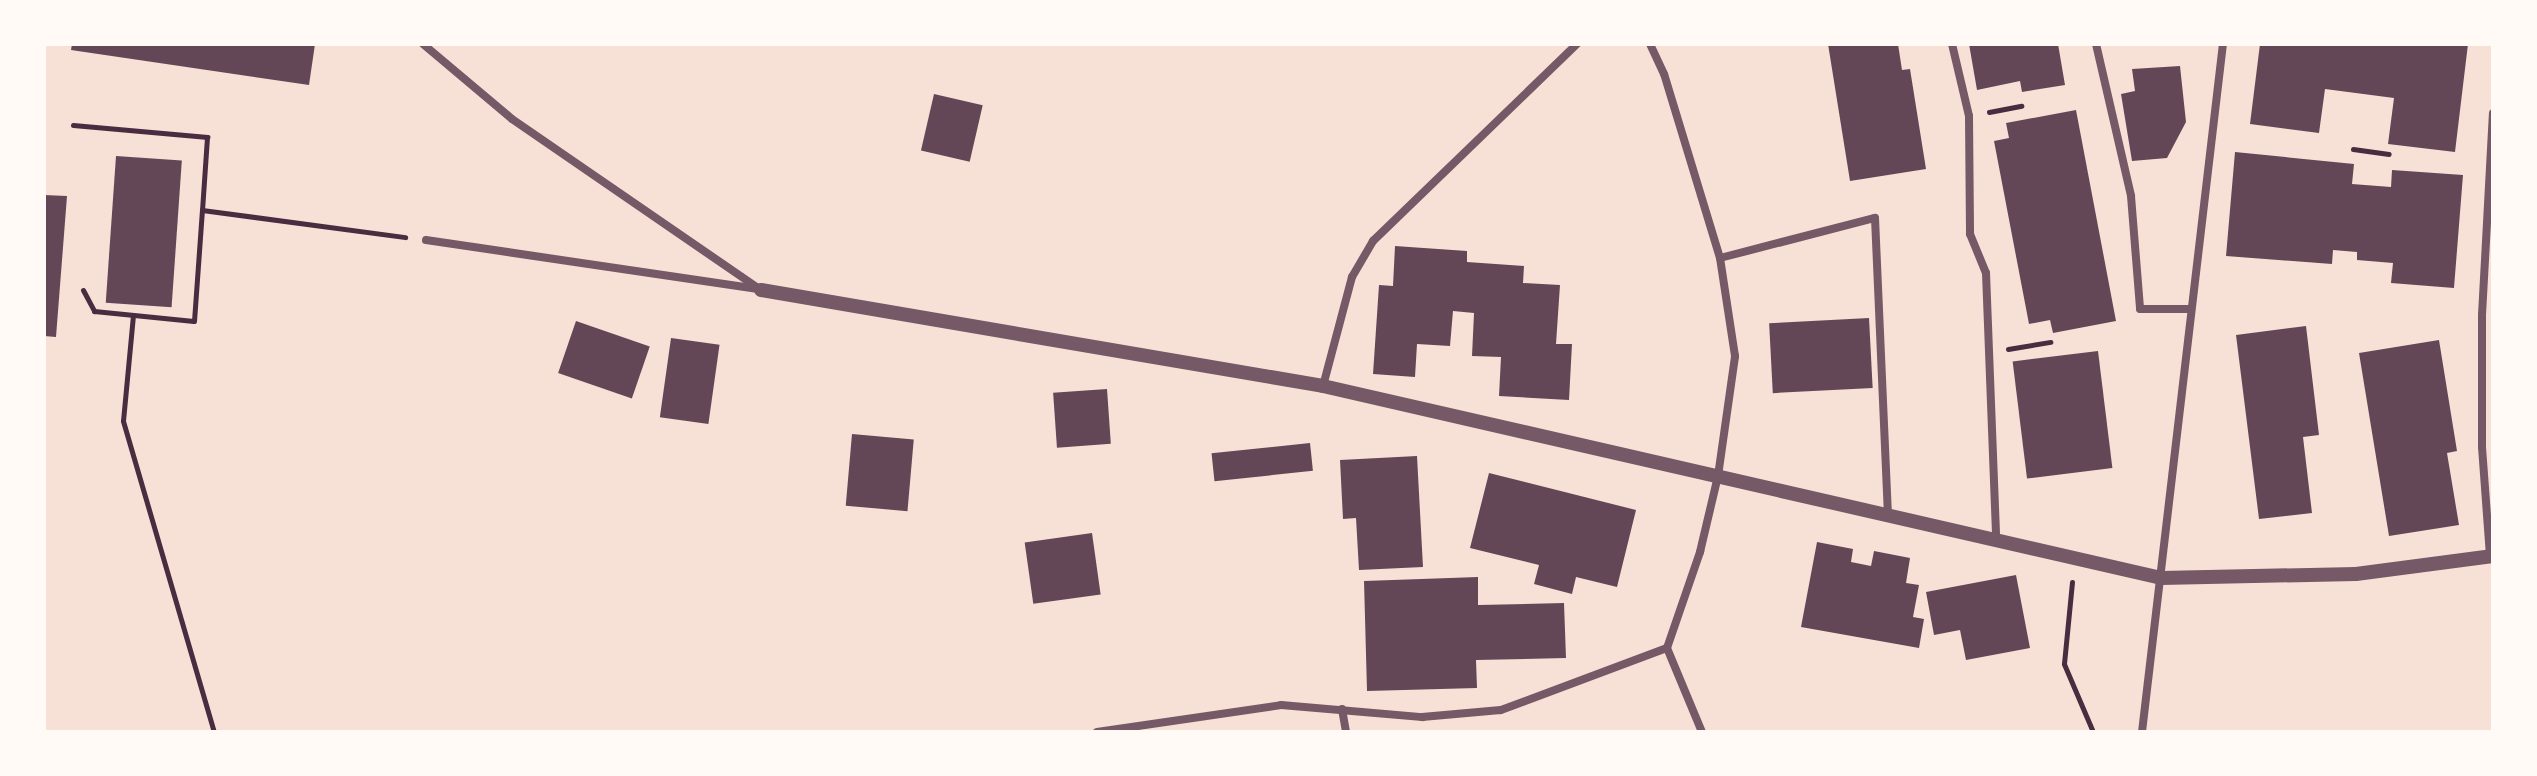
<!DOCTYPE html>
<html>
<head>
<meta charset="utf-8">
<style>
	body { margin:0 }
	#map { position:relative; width:2537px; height:776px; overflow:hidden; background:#f7e1d7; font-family:Manrope,sans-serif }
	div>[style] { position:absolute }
	.building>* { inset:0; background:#644757; transform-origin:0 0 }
	.path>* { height:5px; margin:-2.5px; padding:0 2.5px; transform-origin:2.5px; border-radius:2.5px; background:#4a2c40 }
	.minor>* { height:8px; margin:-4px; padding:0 4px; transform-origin:4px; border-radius:4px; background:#755966 }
	.tertiary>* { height:14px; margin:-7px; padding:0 7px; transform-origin:7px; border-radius:7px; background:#755966 }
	span { translate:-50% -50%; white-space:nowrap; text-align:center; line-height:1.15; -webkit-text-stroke:8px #fffaf5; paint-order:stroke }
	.frame { position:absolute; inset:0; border:46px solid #fffaf5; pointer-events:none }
</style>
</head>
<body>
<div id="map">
	<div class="building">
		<div style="clip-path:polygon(72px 44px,315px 44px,309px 85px,71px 50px)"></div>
		<div style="clip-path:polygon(1828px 44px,1898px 44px,1902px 70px,1910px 69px,1926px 169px,1850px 181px)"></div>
		<div style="clip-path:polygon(1969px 44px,2058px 44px,2065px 85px,2022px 92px,2020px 81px,1977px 90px)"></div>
		<div style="clip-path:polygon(2260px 44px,2468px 44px,2455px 152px,2388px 144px,2394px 98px,2325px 89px,2319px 133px,2250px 124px)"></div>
		<div style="clip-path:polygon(2180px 66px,2186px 122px,2167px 158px,2132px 161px,2121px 94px,2135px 91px,2132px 69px)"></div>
		<div style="left:934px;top:94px;width:50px;height:58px;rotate:13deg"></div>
		<div style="clip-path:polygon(2076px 110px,2116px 321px,2053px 333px,2050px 320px,2029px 324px,1994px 141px,2009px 138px,2006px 123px)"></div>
		<div style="clip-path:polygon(2235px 152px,2354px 164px,2352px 184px,2391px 187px,2392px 170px,2463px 175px,2454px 288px,2391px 283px,2393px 263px,2357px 260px,2357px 252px,2333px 250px,2332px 264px,2226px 256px)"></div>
		<div style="left:116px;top:156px;width:66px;height:147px;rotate:4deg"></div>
		<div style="clip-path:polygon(44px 195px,67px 196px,56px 337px,44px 336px)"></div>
		<div style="clip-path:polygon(1395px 246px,1467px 251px,1467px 262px,1524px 266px,1523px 283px,1560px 285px,1556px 344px,1572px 344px,1569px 400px,1499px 396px,1501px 357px,1472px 356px,1474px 313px,1453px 311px,1450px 346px,1417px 344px,1415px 377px,1373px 374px,1379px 285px,1393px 286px)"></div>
		<div style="left:1869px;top:318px;width:70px;height:100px;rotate:87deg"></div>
		<div style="left:576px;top:321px;width:78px;height:55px;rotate:19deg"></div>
		<div style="clip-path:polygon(2306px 326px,2319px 435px,2303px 437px,2312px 513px,2259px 519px,2236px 335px)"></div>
		<div style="left:671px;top:338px;width:49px;height:80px;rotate:8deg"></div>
		<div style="clip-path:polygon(2439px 340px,2457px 451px,2447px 453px,2459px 525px,2389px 536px,2359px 353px)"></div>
		<div style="left:2098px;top:351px;width:118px;height:86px;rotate:83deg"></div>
		<div style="left:1107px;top:389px;width:55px;height:54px;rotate:86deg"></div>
		<div style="left:852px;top:434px;width:62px;height:72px;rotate:5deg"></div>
		<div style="left:1310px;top:443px;width:28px;height:99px;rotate:84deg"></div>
		<div style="clip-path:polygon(1417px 456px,1423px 567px,1359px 570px,1356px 518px,1343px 519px,1340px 460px)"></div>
		<div style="clip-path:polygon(1489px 473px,1636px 510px,1617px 587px,1576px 577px,1572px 594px,1534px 584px,1539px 565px,1470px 548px)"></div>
		<div style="left:1092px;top:533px;width:62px;height:68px;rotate:82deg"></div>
		<div style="clip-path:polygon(1817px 542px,1853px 549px,1851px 562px,1871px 566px,1874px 551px,1910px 558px,1906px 583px,1919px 585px,1913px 617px,1924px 619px,1919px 648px,1801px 627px)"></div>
		<div style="clip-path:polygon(2016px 575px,2030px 648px,1966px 660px,1960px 630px,1934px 635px,1926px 592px)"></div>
		<div style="clip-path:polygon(1478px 577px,1478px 605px,1564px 603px,1566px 658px,1476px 660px,1477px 688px,1367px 691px,1364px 581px)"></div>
	</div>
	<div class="path">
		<div style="left:1989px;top:112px;width:33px;rotate:-11deg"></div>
		<div style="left:73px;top:125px;width:135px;rotate:5.1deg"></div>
		<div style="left:207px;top:137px;width:73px;rotate:93.9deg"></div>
		<div style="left:2353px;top:149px;width:36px;rotate:8deg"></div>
		<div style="left:83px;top:290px;width:24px;rotate:62deg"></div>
		<div style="left:94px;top:311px;width:100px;rotate:5.7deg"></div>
		<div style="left:194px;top:321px;width:111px;rotate:-85.9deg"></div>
		<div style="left:202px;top:210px;width:205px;rotate:7.6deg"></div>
		<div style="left:133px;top:315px;width:106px;rotate:95.4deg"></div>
		<div style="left:123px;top:421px;width:324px;rotate:73.7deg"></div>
		<div style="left:2008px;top:349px;width:43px;rotate:-9.5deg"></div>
		<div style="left:2072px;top:582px;width:82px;rotate:95.6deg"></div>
		<div style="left:2064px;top:664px;width:74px;rotate:66.9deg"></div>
	</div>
	<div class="minor">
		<div style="left:423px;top:44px;width:116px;rotate:40.1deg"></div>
		<div style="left:512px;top:119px;width:302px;rotate:34.5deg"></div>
		<div style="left:1952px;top:44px;width:74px;rotate:76.7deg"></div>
		<div style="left:1969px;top:116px;width:118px;rotate:89.5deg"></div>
		<div style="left:1970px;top:234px;width:42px;rotate:67.7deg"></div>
		<div style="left:1986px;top:273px;width:266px;rotate:87.8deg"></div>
		<div style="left:2096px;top:44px;width:156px;rotate:77deg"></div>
		<div style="left:2131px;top:196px;width:113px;rotate:85.4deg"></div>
		<div style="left:2140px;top:309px;width:50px"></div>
		<div style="left:426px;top:240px;width:334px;rotate:8.4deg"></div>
		<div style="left:1720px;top:258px;width:160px;rotate:-14.5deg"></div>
		<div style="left:1875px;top:218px;width:294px;rotate:87.5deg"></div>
		<div style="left:1323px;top:386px;width:113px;rotate:-75.1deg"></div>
		<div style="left:1352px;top:277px;width:42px;rotate:-59.7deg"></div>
		<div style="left:1373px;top:241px;width:284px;rotate:-44deg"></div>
		<div style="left:2490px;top:556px;width:109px;rotate:-94.2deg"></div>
		<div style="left:2482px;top:447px;width:132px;rotate:-90deg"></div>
		<div style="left:2482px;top:315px;width:202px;rotate:-86.9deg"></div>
		<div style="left:1667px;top:648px;width:91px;rotate:67.4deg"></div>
		<div style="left:1342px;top:709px;width:23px;rotate:80deg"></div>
		<div style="left:1097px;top:732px;width:186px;rotate:-8.3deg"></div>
		<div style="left:1281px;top:705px;width:142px;rotate:4.9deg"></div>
		<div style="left:1422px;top:717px;width:79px;rotate:-5.1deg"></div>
		<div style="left:1501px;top:710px;width:177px;rotate:-20.5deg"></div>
		<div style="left:1667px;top:648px;width:102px;rotate:-71deg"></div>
		<div style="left:1700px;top:552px;width:78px;rotate:-76.7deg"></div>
		<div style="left:1718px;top:476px;width:121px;rotate:-81.9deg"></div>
		<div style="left:1735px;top:356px;width:99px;rotate:-98.7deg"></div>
		<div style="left:1720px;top:258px;width:192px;rotate:-106.9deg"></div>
		<div style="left:1664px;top:74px;width:33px;rotate:-115deg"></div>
		<div style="left:2142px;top:732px;width:693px;rotate:-83.29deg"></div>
	</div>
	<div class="tertiary">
		<div style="left:761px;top:290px;width:570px;rotate:9.69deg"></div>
		<div style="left:1323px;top:386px;width:860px;rotate:12.9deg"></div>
		<div style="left:2161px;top:578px;width:195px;rotate:-1.2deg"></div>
		<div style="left:2356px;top:574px;width:138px;rotate:-7.5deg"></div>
	</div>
	<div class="frame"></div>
</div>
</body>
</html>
